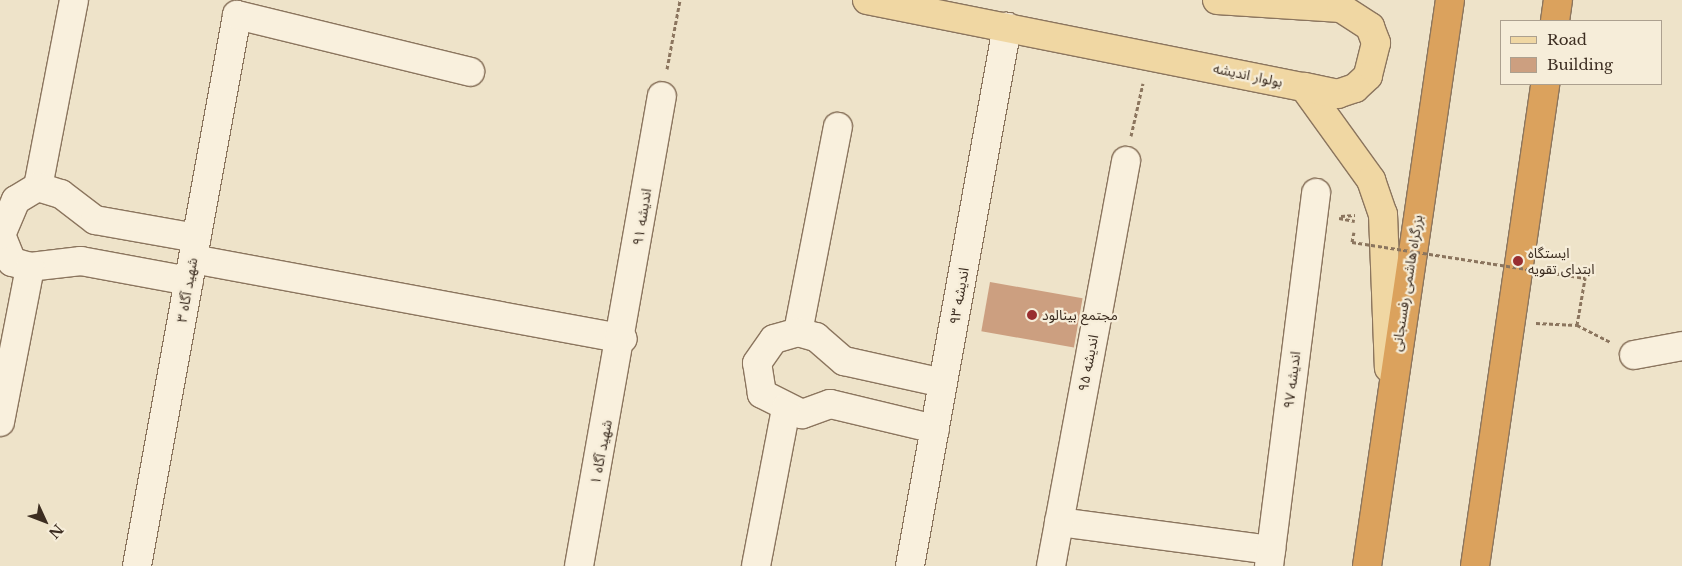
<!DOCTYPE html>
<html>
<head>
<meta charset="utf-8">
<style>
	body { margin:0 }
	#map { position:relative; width:1682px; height:566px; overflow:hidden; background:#eee3c9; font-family:"Libre Baskerville","Noto Sans Arabic",serif }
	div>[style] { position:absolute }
	.building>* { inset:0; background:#cc9f80; transform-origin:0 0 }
	.path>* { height:3px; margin-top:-1.5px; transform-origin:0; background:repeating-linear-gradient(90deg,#8b755e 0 4px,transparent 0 6.5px) }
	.roads { filter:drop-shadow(1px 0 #8b755e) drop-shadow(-1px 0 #8b755e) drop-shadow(0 1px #8b755e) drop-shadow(0 -1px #8b755e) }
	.minor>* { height:28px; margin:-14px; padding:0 14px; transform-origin:14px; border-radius:14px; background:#f9f0dd }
	.major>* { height:28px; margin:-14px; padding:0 14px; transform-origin:14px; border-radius:14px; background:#f0d7a3 }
	.highway>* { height:28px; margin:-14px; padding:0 14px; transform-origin:14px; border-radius:14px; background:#dba25d }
	.path-bridge>* { height:3px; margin-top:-1.5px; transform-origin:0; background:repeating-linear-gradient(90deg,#8b755e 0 4px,transparent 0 6.5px) }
	.dots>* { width:14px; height:14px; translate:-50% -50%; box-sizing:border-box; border:2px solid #f6edd9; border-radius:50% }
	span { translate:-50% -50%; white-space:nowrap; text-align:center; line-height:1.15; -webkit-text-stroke:4.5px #f6edd9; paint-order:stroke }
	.street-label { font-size:14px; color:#3c2d21 }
	.poi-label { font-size:14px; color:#3c2d21 }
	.left { translate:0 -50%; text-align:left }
	.legend { position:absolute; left:1500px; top:20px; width:162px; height:65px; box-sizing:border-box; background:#f6edd9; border:1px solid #aca08f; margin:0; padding:6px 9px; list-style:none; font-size:15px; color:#3c2d21 }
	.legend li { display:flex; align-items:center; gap:10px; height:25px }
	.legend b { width:25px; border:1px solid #aca08f }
	.north { position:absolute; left:20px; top:496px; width:50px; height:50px; -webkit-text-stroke:4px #f6edd9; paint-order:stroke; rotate:133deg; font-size:14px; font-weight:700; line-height:20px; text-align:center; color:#3c2d21 }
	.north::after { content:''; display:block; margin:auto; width:18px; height:22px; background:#3c2d21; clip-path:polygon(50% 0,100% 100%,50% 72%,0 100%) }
</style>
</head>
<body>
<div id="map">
	<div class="building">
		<div style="left:990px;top:282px;width:94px;height:50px;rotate:10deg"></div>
	</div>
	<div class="path">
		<div style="left:667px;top:69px;width:70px;rotate:-79.3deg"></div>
		<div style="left:1131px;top:136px;width:54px;rotate:-77.2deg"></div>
		<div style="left:1341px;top:216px;width:14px;rotate:-4deg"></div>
		<div style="left:1339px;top:218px;width:16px;rotate:11deg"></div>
		<div style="left:1352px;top:242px;width:10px;rotate:-79deg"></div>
		<div style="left:1536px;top:323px;width:41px;rotate:2.8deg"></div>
		<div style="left:1577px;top:325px;width:38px;rotate:27deg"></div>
		<div style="left:1577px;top:325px;width:48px;rotate:-80.3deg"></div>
	</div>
	<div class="roads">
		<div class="minor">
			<div style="left:38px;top:187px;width:190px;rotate:-79.1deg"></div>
			<div style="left:193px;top:259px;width:437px;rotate:10.5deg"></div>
			<div style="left:189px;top:281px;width:110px;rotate:-169.5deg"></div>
			<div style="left:81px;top:261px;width:51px;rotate:173.3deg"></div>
			<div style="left:30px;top:267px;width:19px;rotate:-164deg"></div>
			<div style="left:12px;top:262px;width:29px;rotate:-112deg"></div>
			<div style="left:1px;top:235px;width:38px;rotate:-67deg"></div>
			<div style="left:16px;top:200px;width:26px;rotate:-31deg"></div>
			<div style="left:38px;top:187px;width:24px;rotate:17deg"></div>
			<div style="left:61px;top:194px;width:43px;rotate:37.4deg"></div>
			<div style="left:95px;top:220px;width:103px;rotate:10.1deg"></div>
			<div style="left:798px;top:332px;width:209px;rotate:-79deg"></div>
			<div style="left:1634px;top:355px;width:49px;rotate:-10.6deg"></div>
			<div style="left:0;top:422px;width:158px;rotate:-79deg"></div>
			<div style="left:935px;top:429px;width:108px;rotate:-166.6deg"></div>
			<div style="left:830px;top:404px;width:30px;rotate:160deg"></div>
			<div style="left:802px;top:414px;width:45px;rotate:-153.4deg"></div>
			<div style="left:762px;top:394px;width:31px;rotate:-99deg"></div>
			<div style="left:757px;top:363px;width:29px;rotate:-55deg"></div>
			<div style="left:774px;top:339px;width:25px;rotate:-16deg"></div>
			<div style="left:798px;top:332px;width:19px;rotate:16deg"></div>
			<div style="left:816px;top:337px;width:37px;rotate:41deg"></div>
			<div style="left:844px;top:361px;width:101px;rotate:12.5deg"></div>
			<div style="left:1059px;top:522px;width:214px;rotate:7.5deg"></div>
			<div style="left:137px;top:566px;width:560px;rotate:-79.71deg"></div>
			<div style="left:237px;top:15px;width:240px;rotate:13.7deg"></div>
			<div style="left:579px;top:566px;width:477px;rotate:-80deg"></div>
			<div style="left:756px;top:566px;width:161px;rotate:-79.2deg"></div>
			<div style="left:910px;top:566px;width:548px;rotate:-79.8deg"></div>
			<div style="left:1051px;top:566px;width:412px;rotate:-79.5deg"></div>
			<div style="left:1269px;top:566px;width:376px;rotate:-82.8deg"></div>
		</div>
		<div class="major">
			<div style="left:867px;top:0;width:446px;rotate:11.3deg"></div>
			<div style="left:1304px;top:87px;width:115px;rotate:54.2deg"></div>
			<div style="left:1371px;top:180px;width:36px;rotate:71deg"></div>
			<div style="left:1383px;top:214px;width:154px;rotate:87.8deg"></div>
			<div style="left:1217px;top:0;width:124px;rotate:3.7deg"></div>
			<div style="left:1341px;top:8px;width:35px;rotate:33deg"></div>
			<div style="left:1370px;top:27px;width:17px;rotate:69deg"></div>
			<div style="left:1376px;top:43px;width:34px;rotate:104deg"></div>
			<div style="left:1368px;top:76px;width:18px;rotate:137deg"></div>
			<div style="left:1355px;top:88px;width:18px;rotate:161deg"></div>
			<div style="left:1338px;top:94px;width:35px;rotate:-168deg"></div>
		</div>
		<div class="highway">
			<div style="left:1555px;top:21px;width:21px;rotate:-82deg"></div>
			<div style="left:1367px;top:566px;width:572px;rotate:-81.66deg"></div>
			<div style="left:1475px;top:566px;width:487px;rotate:-81.7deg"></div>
		</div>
	</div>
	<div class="path-bridge">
		<div style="left:1352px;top:242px;width:236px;rotate:8.8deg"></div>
	</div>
	<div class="dots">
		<div style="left:1518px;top:261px;background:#992e30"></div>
		<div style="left:1032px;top:315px;background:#992e30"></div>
	</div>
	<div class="street-label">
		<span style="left:1248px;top:75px;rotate:12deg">بولوار اندیشه</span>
		<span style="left:642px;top:217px;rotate:-81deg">اندیشه ۹۱</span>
		<span style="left:1407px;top:283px;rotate:-81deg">بزرگراه هاشمی رفسنجانی</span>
		<span style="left:187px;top:290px;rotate:-80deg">شهید آگاه ۳</span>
		<span style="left:959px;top:296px;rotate:-80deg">اندیشه ۹۳</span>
		<span style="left:1088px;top:363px;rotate:-79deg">اندیشه ۹۵</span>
		<span style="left:1292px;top:380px;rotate:-83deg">اندیشه ۹۷</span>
		<span style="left:601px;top:452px;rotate:-79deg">شهید آگاه ۱</span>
	</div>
	<div class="poi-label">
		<span class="left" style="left:1528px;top:261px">ایستگاه<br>ابتدای تقویه</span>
		<span class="left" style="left:1042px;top:315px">مجتمع بینالود</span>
	</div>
	<ul class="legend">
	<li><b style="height:6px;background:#f0d7a3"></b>Road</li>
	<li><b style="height:14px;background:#cc9f80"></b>Building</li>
	</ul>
	<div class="north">N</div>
</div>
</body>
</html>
